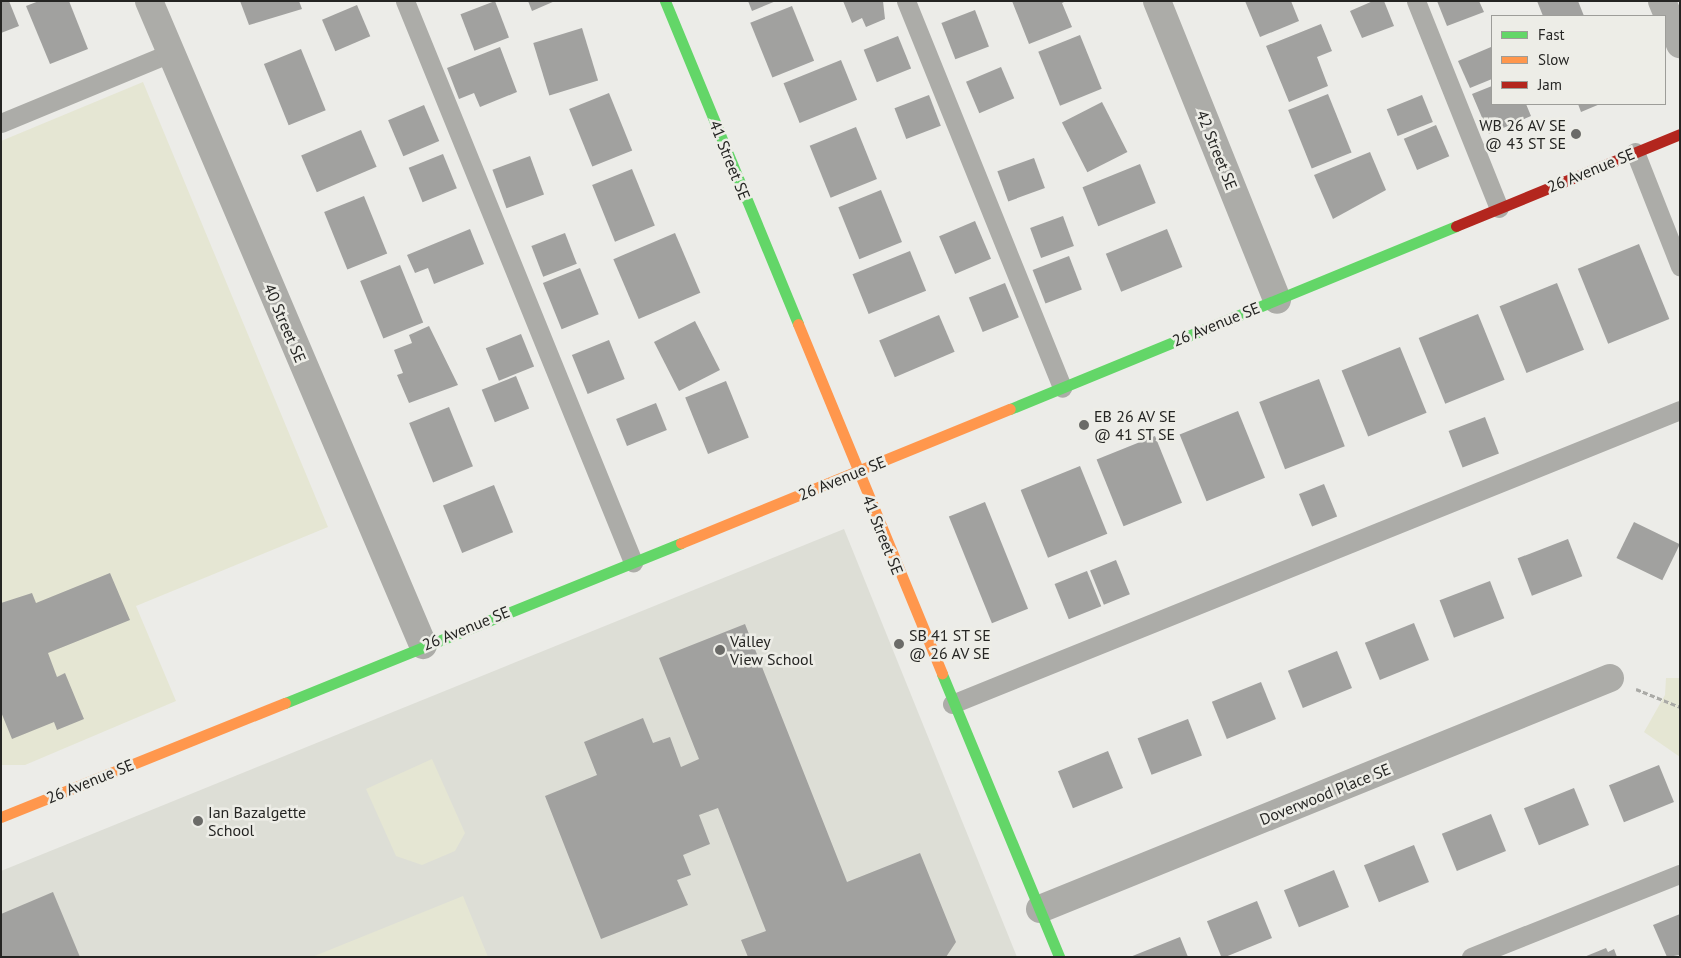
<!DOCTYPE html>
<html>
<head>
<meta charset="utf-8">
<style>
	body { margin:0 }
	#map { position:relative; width:1681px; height:958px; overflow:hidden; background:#ecece8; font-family:"PT Sans",sans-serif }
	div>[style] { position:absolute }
	.built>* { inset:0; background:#ddded6 }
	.green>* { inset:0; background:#e5e6d3 }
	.building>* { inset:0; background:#a1a19f; transform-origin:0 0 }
	.path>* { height:3px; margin-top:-1.5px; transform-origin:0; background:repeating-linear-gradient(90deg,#aaaaa6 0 5px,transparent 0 7.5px) }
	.lane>* { height:19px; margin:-9.5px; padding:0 9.5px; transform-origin:9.5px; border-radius:9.5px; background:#acaca8 }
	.street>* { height:28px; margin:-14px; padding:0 14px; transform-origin:14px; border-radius:14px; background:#acaca8 }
	.fast>* { height:11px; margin:-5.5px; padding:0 5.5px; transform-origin:5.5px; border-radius:5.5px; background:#63d668 }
	.slow>* { height:11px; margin:-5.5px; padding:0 5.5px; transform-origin:5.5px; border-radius:5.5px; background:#ff974d }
	.jam>* { height:11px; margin:-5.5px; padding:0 5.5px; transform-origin:5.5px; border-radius:5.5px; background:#b3261e }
	.dots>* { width:14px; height:14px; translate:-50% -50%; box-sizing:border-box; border:2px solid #edede7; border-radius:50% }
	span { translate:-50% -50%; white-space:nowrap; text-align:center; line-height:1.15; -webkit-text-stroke:5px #edede7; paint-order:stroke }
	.poi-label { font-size:16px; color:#252523 }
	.right { translate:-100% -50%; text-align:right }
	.left { translate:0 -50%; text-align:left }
	.street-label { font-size:16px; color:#252523 }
	.frame { position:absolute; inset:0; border:2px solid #252523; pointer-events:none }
	.legend { position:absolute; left:1491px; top:15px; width:175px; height:90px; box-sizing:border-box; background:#edede7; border:1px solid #9d9d99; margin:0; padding:6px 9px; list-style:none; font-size:15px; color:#252523 }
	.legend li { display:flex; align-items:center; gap:10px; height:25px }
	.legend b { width:25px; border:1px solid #9d9d99 }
</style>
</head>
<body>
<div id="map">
	<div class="built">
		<div style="clip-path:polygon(844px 529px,1017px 957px,1px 957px,1px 871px)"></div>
	</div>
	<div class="green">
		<div style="clip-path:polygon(143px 82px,328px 527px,136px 606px,176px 701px,25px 765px,1px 765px,1px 141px)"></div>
		<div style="clip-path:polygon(1666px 678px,1680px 678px,1680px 757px,1644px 732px,1665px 695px)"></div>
		<div style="clip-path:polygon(432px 759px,465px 833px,455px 851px,422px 865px,396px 856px,366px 789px)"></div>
		<div style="clip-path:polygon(463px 896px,488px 957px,312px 957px)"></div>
	</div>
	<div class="building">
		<div style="clip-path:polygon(1px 1px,9px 1px,19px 26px,1px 33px)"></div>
		<div style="clip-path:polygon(39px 1px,69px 1px,88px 49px,50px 64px,26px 6px)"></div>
		<div style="clip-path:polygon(240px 1px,299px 1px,302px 9px,249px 25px)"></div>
		<div style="left:495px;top:1px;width:39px;height:37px;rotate:69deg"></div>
		<div style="clip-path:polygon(528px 1px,555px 1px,532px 11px)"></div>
		<div style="clip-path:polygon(748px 1px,776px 1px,752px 11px)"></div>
		<div style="clip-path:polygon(843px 1px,883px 1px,885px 19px,866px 27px,862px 18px,852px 23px)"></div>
		<div style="clip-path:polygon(1012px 1px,1066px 1px,1062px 3px,1072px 27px,1029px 44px)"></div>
		<div style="clip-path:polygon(1245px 1px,1291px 1px,1299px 21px,1260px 37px)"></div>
		<div style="clip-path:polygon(1373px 1px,1384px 1px,1394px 26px,1362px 38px,1350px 11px)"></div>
		<div style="clip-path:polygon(1437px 1px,1479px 1px,1484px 12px,1447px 26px)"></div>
		<div style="clip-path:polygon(1537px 1px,1578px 1px,1584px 16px,1543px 16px)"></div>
		<div style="left:357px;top:5px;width:34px;height:38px;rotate:67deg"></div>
		<div style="left:792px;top:6px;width:59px;height:45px;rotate:68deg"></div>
		<div style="left:975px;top:10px;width:39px;height:36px;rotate:69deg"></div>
		<div style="clip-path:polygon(1321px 24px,1332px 51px,1317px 57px,1328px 86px,1289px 102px,1266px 46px)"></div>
		<div style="left:582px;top:28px;width:55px;height:51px;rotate:73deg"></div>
		<div style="left:1080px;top:35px;width:58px;height:45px;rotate:68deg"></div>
		<div style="left:898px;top:36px;width:35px;height:37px;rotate:68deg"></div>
		<div style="clip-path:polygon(500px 47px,517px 92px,480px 107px,474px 93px,459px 99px,447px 68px)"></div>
		<div style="clip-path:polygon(1491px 47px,1492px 79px,1470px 88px,1458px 61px)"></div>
		<div style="left:301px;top:49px;width:66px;height:40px;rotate:68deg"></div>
		<div style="left:841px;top:60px;width:43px;height:62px;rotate:68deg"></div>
		<div style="left:1001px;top:67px;width:34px;height:38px;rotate:67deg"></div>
		<div style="clip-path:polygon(1492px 86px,1492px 104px,1526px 104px,1531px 116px,1489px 134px,1472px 94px)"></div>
		<div style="left:609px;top:93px;width:62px;height:43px;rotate:68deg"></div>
		<div style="left:1328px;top:94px;width:63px;height:43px;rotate:68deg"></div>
		<div style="left:929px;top:95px;width:33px;height:37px;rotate:69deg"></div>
		<div style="left:1422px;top:95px;width:29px;height:38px;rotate:68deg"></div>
		<div style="left:1102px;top:102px;width:56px;height:45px;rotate:63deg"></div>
		<div style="clip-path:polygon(1578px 104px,1600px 104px,1581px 112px)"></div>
		<div style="left:424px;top:105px;width:39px;height:39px;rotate:67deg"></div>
		<div style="left:1436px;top:125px;width:34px;height:35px;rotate:67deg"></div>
		<div style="left:856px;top:127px;width:56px;height:50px;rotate:68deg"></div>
		<div style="left:361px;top:130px;width:40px;height:65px;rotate:67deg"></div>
		<div style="clip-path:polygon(1370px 152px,1386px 190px,1333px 219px,1314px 175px)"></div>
		<div style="left:443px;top:154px;width:37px;height:37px;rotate:68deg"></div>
		<div style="left:530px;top:156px;width:41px;height:40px;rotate:70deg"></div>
		<div style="left:1034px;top:158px;width:32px;height:39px;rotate:70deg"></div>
		<div style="left:1140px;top:164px;width:42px;height:62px;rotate:68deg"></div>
		<div style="left:632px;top:169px;width:61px;height:43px;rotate:68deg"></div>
		<div style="left:881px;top:190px;width:56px;height:46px;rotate:68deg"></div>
		<div style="left:364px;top:196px;width:62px;height:43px;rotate:68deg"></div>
		<div style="left:1063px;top:216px;width:32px;height:35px;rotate:70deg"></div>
		<div style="left:975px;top:221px;width:41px;height:39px;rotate:67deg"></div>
		<div style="clip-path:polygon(470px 229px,484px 264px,434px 284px,428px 268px,415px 273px,407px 255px)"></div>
		<div style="left:1167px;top:229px;width:41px;height:66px;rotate:68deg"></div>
		<div style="left:565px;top:233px;width:33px;height:36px;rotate:69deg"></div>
		<div style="left:675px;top:233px;width:65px;height:67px;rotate:67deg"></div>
		<div style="left:1639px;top:244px;width:81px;height:66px;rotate:68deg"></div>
		<div style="left:910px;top:251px;width:43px;height:62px;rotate:68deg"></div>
		<div style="left:1069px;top:256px;width:36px;height:39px;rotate:69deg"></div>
		<div style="left:400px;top:265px;width:62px;height:43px;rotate:68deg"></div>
		<div style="left:580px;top:268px;width:50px;height:40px;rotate:68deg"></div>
		<div style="left:1005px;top:283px;width:37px;height:39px;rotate:68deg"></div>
		<div style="left:1557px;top:283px;width:72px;height:62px;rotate:68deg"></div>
		<div style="left:1478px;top:314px;width:71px;height:64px;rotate:68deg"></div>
		<div style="left:939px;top:315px;width:40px;height:65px;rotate:67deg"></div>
		<div style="left:695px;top:321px;width:55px;height:46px;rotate:63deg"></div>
		<div style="clip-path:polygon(429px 326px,458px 385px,409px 403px,397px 375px,403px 373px,394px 350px,412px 343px,409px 335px)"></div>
		<div style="left:521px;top:334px;width:35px;height:38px;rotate:68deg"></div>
		<div style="left:609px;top:340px;width:42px;height:40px;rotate:68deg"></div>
		<div style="left:1400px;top:347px;width:71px;height:63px;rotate:68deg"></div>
		<div style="left:516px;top:376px;width:35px;height:37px;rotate:68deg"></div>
		<div style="left:1319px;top:379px;width:72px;height:64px;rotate:69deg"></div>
		<div style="left:726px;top:381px;width:61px;height:44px;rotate:68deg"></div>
		<div style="left:656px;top:403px;width:29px;height:43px;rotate:68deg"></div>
		<div style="left:449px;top:407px;width:64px;height:43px;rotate:68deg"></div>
		<div style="left:1238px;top:411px;width:72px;height:63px;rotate:68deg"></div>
		<div style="left:1485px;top:417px;width:39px;height:39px;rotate:69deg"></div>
		<div style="left:1155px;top:436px;width:72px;height:63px;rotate:68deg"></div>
		<div style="left:1080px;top:466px;width:73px;height:64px;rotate:68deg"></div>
		<div style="left:1324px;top:484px;width:35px;height:27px;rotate:68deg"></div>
		<div style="left:494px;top:485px;width:51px;height:55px;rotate:68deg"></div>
		<div style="left:985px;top:502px;width:115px;height:39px;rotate:68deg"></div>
		<div style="left:1634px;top:522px;width:51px;height:40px;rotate:26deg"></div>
		<div style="left:1568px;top:539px;width:40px;height:54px;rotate:69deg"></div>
		<div style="left:1116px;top:560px;width:37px;height:28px;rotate:68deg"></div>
		<div style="left:1087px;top:571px;width:38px;height:35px;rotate:68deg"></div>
		<div style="clip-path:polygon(110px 573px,130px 620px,48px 653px,57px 677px,65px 673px,84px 719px,57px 730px,54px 722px,12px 739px,1px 712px,1px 603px,32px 593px,36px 603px)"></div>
		<div style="left:1490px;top:581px;width:40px;height:54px;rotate:69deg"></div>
		<div style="left:1414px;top:623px;width:40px;height:53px;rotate:68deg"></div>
		<div style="clip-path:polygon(745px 624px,847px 882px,920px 853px,956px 942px,946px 957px,748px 957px,741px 940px,766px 931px,718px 808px,699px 815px,710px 844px,683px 855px,691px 875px,677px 880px,688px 905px,601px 939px,545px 796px,597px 775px,584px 742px,643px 718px,653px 743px,670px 737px,681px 767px,699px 759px,659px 658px)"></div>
		<div style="left:1337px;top:651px;width:40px;height:53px;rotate:68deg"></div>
		<div style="left:1261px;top:682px;width:40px;height:53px;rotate:68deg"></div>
		<div style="left:1188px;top:719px;width:39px;height:54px;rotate:69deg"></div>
		<div style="left:1108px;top:751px;width:40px;height:54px;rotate:68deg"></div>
		<div style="left:1659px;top:765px;width:40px;height:54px;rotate:68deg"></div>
		<div style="left:1574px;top:788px;width:40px;height:54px;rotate:68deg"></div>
		<div style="left:1491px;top:814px;width:40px;height:53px;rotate:68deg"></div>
		<div style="left:1414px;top:845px;width:40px;height:54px;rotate:68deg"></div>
		<div style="left:1334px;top:870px;width:40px;height:54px;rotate:68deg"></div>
		<div style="clip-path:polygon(53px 892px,80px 957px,1px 957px,1px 914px)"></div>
		<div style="left:1257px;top:901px;width:40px;height:54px;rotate:68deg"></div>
		<div style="clip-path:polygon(1680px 914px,1680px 955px,1667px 957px,1653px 925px)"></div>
		<div style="clip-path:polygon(1180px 937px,1188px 957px,1130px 957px)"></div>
		<div style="clip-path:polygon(1606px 948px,1608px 952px,1614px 949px,1617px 957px,1584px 957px)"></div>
	</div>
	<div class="path">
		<div style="left:1636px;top:689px;width:48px;rotate:22.2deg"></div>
	</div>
	<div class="lane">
		<div style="left:405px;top:1px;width:606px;rotate:67.88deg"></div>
		<div style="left:906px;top:1px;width:417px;rotate:68deg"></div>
		<div style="left:1416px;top:1px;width:223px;rotate:68.2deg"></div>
		<div style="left:1px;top:123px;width:183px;rotate:-22.5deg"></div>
		<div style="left:1635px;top:152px;width:123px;rotate:68.5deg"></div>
		<div style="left:952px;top:704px;width:785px;rotate:-21.99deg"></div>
		<div style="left:1471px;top:957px;width:225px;rotate:-21.7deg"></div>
	</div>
	<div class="street">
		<div style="left:149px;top:1px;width:700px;rotate:66.95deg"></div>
		<div style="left:1157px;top:1px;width:322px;rotate:68.1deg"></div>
		<div style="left:1662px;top:1px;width:47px;rotate:67.3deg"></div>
		<div style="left:1040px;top:909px;width:615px;rotate:-22.06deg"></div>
	</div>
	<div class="fast">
		<div style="left:665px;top:1px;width:349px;rotate:67.6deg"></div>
		<div style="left:1010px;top:409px;width:482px;rotate:-22.3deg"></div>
		<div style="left:942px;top:674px;width:306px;rotate:67.5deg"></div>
		<div style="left:285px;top:703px;width:427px;rotate:-22deg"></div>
	</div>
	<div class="slow">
		<div style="left:798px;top:324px;width:378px;rotate:67.6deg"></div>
		<div style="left:681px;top:543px;width:355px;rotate:-22.2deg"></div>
		<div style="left:1px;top:817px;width:306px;rotate:-21.9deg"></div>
	</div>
	<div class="jam">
		<div style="left:1456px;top:226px;width:242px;rotate:-22.3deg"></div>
	</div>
	<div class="dots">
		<div style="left:1576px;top:134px;background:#6b6b68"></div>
		<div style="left:1084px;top:425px;background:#6b6b68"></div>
		<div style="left:899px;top:644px;background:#6b6b68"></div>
		<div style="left:720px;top:650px;background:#6b6b68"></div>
		<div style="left:198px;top:821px;background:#6b6b68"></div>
	</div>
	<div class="poi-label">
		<span class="right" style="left:1566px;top:134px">WB 26 AV SE<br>@ 43 ST SE</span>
		<span class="left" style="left:1094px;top:425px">EB 26 AV SE<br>@ 41 ST SE</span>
		<span class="left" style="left:909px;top:644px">SB 41 ST SE<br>@ 26 AV SE</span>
		<span class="left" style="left:730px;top:650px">Valley<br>View School</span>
		<span class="left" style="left:208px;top:821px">Ian Bazalgette<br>School</span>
	</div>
	<div class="street-label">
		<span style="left:1217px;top:150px;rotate:68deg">42 Street SE</span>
		<span style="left:730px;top:160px;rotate:68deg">41 Street SE</span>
		<span style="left:1591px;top:170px;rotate:-22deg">26 Avenue SE</span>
		<span style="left:285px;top:323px;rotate:67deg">40 Street SE</span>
		<span style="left:1216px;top:324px;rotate:-22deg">26 Avenue SE</span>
		<span style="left:842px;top:478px;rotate:-22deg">26 Avenue SE</span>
		<span style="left:883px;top:535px;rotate:68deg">41 Street SE</span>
		<span style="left:466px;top:628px;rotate:-22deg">26 Avenue SE</span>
		<span style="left:90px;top:781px;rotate:-22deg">26 Avenue SE</span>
		<span style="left:1325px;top:794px;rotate:-22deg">Doverwood Place SE</span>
	</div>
	<div class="frame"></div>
	<ul class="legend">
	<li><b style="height:6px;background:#63d668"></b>Fast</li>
	<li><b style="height:6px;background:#ff974d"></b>Slow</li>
	<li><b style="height:6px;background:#b3261e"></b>Jam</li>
	</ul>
</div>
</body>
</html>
